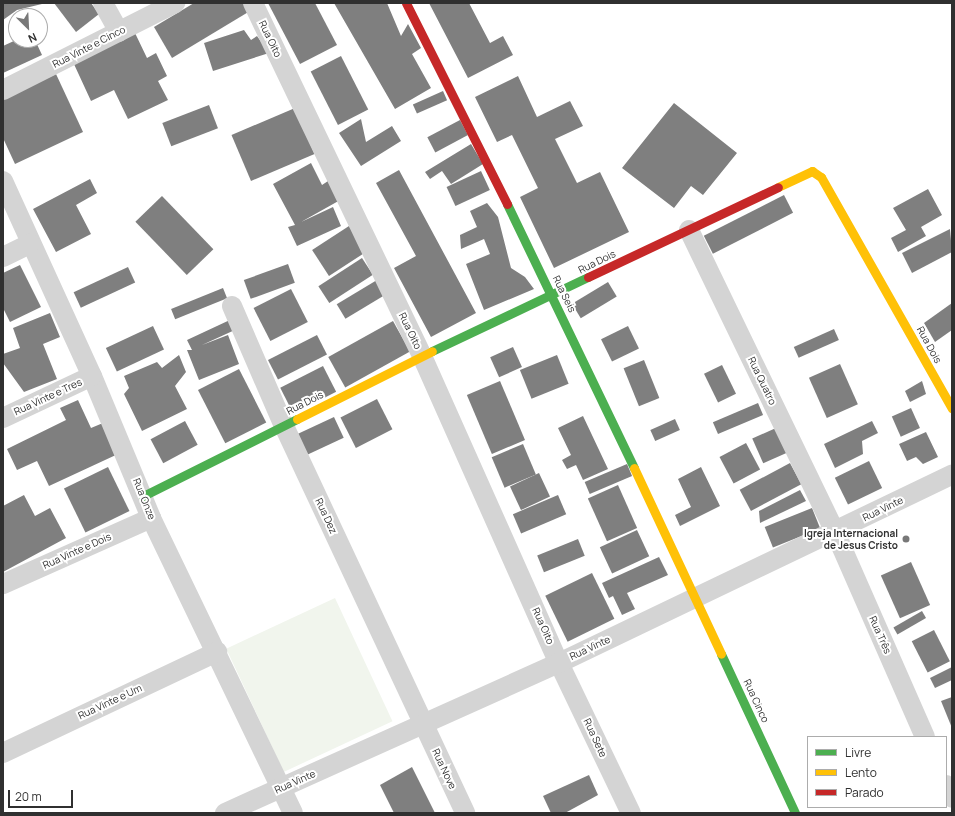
<!DOCTYPE html>
<html>
<head>
<meta charset="utf-8">
<style>
	body { margin:0 }
	#map { position:relative; width:955px; height:816px; overflow:hidden; background:#fff; font-family:Manrope,sans-serif }
	div>[style] { position:absolute }
	.green>* { inset:0; background:#f1f5ed; transform-origin:0 0 }
	.building>* { inset:0; background:#7f7f7f; transform-origin:0 0 }
	.street>* { height:20px; margin:-10px; padding:0 10px; transform-origin:10px; border-radius:10px; background:#d4d4d4 }
	.fast>* { height:9px; margin:-4.5px; padding:0 4.5px; transform-origin:4.5px; border-radius:4.5px; background:#4caf50 }
	.slow>* { height:9px; margin:-4.5px; padding:0 4.5px; transform-origin:4.5px; border-radius:4.5px; background:#ffc107 }
	.jam>* { height:9px; margin:-4.5px; padding:0 4.5px; transform-origin:4.5px; border-radius:4.5px; background:#c62828 }
	.dots>* { width:11px; height:11px; translate:-50% -50%; box-sizing:border-box; border:2px solid #fff; border-radius:50% }
	span { translate:-50% -50%; white-space:nowrap; text-align:center; line-height:1.15; -webkit-text-stroke:4px #fff; paint-order:stroke }
	.street-label { font-size:10px; color:#303030 }
	.poi-label { font-size:10px; color:#303030; font-weight:700 }
	.right { translate:-100% -50%; text-align:right }
	.frame { position:absolute; inset:0; border:4px solid #303030; pointer-events:none }
	.legend { position:absolute; left:807px; top:736px; width:140px; height:72px; box-sizing:border-box; background:#fff; border:1px solid #acacac; margin:0; padding:5px 7px; list-style:none; font-size:12px; color:#303030 }
	.legend li { display:flex; align-items:center; gap:8px; height:20px }
	.legend b { width:20px; border:1px solid #acacac }
	.north { position:absolute; left:8px; top:8px; width:40px; height:40px; box-sizing:border-box; background:#fff; border:1px solid #acacac; border-radius:50%; rotate:156deg; font-size:11px; font-weight:700; line-height:16px; text-align:center; color:#303030 }
	.north::after { content:''; display:block; margin:auto; width:14px; height:18px; background:#787878; clip-path:polygon(50% 0,100% 100%,50% 72%,0 100%) }
	.scale { position:absolute; left:8px; top:790px; width:65px; height:18px; box-sizing:border-box; border:2px solid #303030; border-top:0; padding-left:5px; font-size:12px; line-height:14px; white-space:nowrap; color:#303030; -webkit-text-stroke:3px #fff; paint-order:stroke }
</style>
</head>
<body>
<div id="map">
	<div class="green">
		<div style="left:335px;top:598px;width:136px;height:120px;rotate:65deg"></div>
	</div>
	<div class="building">
		<div style="clip-path:polygon(3px 3px,42px 3px,42px 4px,17px 10px,3px 20px)"></div>
		<div style="clip-path:polygon(54px 3px,91px 3px,99px 14px,76px 32px)"></div>
		<div style="clip-path:polygon(194px 3px,252px 3px,255px 8px,172px 58px,154px 27px)"></div>
		<div style="clip-path:polygon(268px 3px,315px 3px,337px 45px,300px 64px)"></div>
		<div style="clip-path:polygon(334px 3px,387px 3px,401px 36px,408px 24px,421px 48px,412px 54px,431px 88px,395px 109px)"></div>
		<div style="clip-path:polygon(429px 3px,469px 3px,490px 43px,503px 36px,513px 55px,468px 78px)"></div>
		<div style="clip-path:polygon(244px 30px,251px 40px,257px 36px,269px 53px,213px 71px,204px 43px)"></div>
		<div style="clip-path:polygon(135px 33px,147px 58px,156px 53px,167px 76px,158px 81px,168px 100px,128px 119px,114px 90px,91px 101px,73px 62px)"></div>
		<div style="clip-path:polygon(16px 40px,35px 40px,42px 55px,3px 73px,3px 46px)"></div>
		<div style="left:341px;top:56px;width:60px;height:34px;rotate:63deg"></div>
		<div style="clip-path:polygon(56px 74px,83px 132px,15px 164px,3px 138px,3px 99px)"></div>
		<div style="clip-path:polygon(518px 76px,537px 117px,570px 101px,583px 126px,555px 139px,577px 183px,600px 172px,629px 232px,554px 268px,520px 197px,538px 188px,512px 135px,497px 142px,475px 97px)"></div>
		<div style="left:443px;top:91px;width:10px;height:33px;rotate:66deg"></div>
		<div style="clip-path:polygon(674px 103px,737px 153px,703px 195px,691px 186px,674px 208px,622px 168px)"></div>
		<div style="left:209px;top:105px;width:25px;height:50px;rotate:69deg"></div>
		<div style="left:295px;top:108px;width:50px;height:69px;rotate:67deg"></div>
		<div style="clip-path:polygon(361px 119px,366px 142px,392px 126px,401px 141px,361px 166px,339px 133px)"></div>
		<div style="left:460px;top:120px;width:17px;height:37px;rotate:62deg"></div>
		<div style="clip-path:polygon(471px 144px,483px 164px,451px 184px,442px 171px,430px 179px,425px 172px)"></div>
		<div style="clip-path:polygon(311px 163px,322px 185px,331px 179px,342px 199px,301px 222px,333px 207px,341px 226px,297px 246px,288px 227px,295px 225px,273px 184px)"></div>
		<div style="clip-path:polygon(399px 170px,476px 313px,431px 337px,394px 268px,416px 256px,376px 183px)"></div>
		<div style="left:481px;top:171px;width:21px;height:38px;rotate:65deg"></div>
		<div style="clip-path:polygon(90px 179px,97px 193px,76px 205px,91px 234px,56px 252px,33px 209px)"></div>
		<div style="clip-path:polygon(928px 189px,942px 215px,921px 227px,926px 236px,898px 252px,891px 238px,906px 230px,893px 208px)"></div>
		<div style="left:784px;top:195px;width:20px;height:90px;rotate:63deg"></div>
		<div style="left:162px;top:196px;width:74px;height:37px;rotate:46deg"></div>
		<div style="clip-path:polygon(487px 203px,498px 217px,511px 268px,525px 277px,534px 289px,484px 310px,466px 264px,490px 254px,484px 239px,461px 249px,460px 235px,477px 227px,470px 211px)"></div>
		<div style="left:349px;top:226px;width:31px;height:44px;rotate:57deg"></div>
		<div style="clip-path:polygon(950px 229px,952px 252px,912px 273px,902px 253px)"></div>
		<div style="left:362px;top:258px;width:20px;height:52px;rotate:57deg"></div>
		<div style="left:288px;top:264px;width:20px;height:47px;rotate:70deg"></div>
		<div style="clip-path:polygon(20px 265px,41px 307px,10px 322px,3px 308px,3px 273px)"></div>
		<div style="left:128px;top:267px;width:17px;height:60px;rotate:65deg"></div>
		<div style="left:377px;top:280px;width:17px;height:47px;rotate:59deg"></div>
		<div style="left:608px;top:282px;width:17px;height:42px;rotate:59deg"></div>
		<div style="left:223px;top:288px;width:11px;height:56px;rotate:68deg"></div>
		<div style="left:291px;top:289px;width:37px;height:42px;rotate:63deg"></div>
		<div style="clip-path:polygon(952px 303px,952px 330px,935px 342px,924px 323px)"></div>
		<div style="clip-path:polygon(50px 313px,60px 337px,43px 344px,57px 379px,24px 392px,3px 363px,3px 354px,20px 348px,13px 328px)"></div>
		<div style="clip-path:polygon(232px 319px,237px 329px,202px 345px,228px 335px,239px 364px,199px 380px,187px 350px,192px 350px,187px 340px)"></div>
		<div style="left:393px;top:321px;width:35px;height:74px;rotate:61deg"></div>
		<div style="left:153px;top:326px;width:26px;height:52px;rotate:65deg"></div>
		<div style="left:628px;top:326px;width:25px;height:30px;rotate:64deg"></div>
		<div style="left:834px;top:329px;width:12px;height:44px;rotate:66deg"></div>
		<div style="left:317px;top:335px;width:22px;height:55px;rotate:63deg"></div>
		<div style="left:513px;top:347px;width:22px;height:25px;rotate:66deg"></div>
		<div style="clip-path:polygon(179px 355px,186px 372px,175px 386px,187px 409px,142px 431px,124px 394px,129px 388px,124px 376px,157px 362px,162px 368px)"></div>
		<div style="left:557px;top:355px;width:31px;height:40px;rotate:68deg"></div>
		<div style="left:644px;top:360px;width:41px;height:22px;rotate:68deg"></div>
		<div style="left:840px;top:364px;width:44px;height:34px;rotate:66deg"></div>
		<div style="left:722px;top:365px;width:32px;height:20px;rotate:64deg"></div>
		<div style="left:323px;top:366px;width:29px;height:48px;rotate:63deg"></div>
		<div style="left:239px;top:369px;width:60px;height:46px;rotate:63deg"></div>
		<div style="left:500px;top:381px;width:64px;height:36px;rotate:67deg"></div>
		<div style="clip-path:polygon(922px 381px,926px 394px,910px 402px,905px 391px)"></div>
		<div style="left:377px;top:399px;width:34px;height:41px;rotate:63deg"></div>
		<div style="clip-path:polygon(78px 400px,91px 428px,103px 423px,118px 454px,49px 486px,37px 461px,17px 470px,7px 449px,66px 420px,60px 408px)"></div>
		<div style="left:758px;top:403px;width:13px;height:49px;rotate:67deg"></div>
		<div style="left:911px;top:408px;width:22px;height:21px;rotate:66deg"></div>
		<div style="clip-path:polygon(583px 416px,608px 469px,583px 480px,576px 465px,567px 469px,562px 460px,571px 455px,558px 428px)"></div>
		<div style="left:334px;top:417px;width:23px;height:42px;rotate:65deg"></div>
		<div style="left:675px;top:419px;width:12px;height:27px;rotate:66deg"></div>
		<div style="left:185px;top:421px;width:27px;height:39px;rotate:62deg"></div>
		<div style="clip-path:polygon(872px 421px,878px 433px,862px 441px,863px 454px,835px 468px,824px 444px)"></div>
		<div style="left:776px;top:428px;width:27px;height:26px;rotate:66deg"></div>
		<div style="clip-path:polygon(926px 432px,938px 457px,923px 464px,916px 457px,907px 461px,899px 444px)"></div>
		<div style="left:746px;top:443px;width:30px;height:30px;rotate:62deg"></div>
		<div style="left:523px;top:444px;width:33px;height:34px;rotate:67deg"></div>
		<div style="left:869px;top:461px;width:30px;height:38px;rotate:64deg"></div>
		<div style="left:790px;top:463px;width:24px;height:57px;rotate:62deg"></div>
		<div style="left:627px;top:464px;width:13px;height:46px;rotate:67deg"></div>
		<div style="left:108px;top:467px;width:49px;height:49px;rotate:64deg"></div>
		<div style="clip-path:polygon(701px 467px,720px 506px,680px 526px,675px 515px,691px 507px,678px 479px)"></div>
		<div style="left:539px;top:473px;width:26px;height:32px;rotate:65deg"></div>
		<div style="left:618px;top:485px;width:47px;height:33px;rotate:66deg"></div>
		<div style="clip-path:polygon(800px 490px,806px 501px,760px 523px,759px 511px)"></div>
		<div style="clip-path:polygon(24px 495px,35px 516px,50px 508px,66px 538px,3px 572px,3px 506px)"></div>
		<div style="left:558px;top:495px;width:21px;height:49px;rotate:67deg"></div>
		<div style="left:812px;top:508px;width:22px;height:51px;rotate:68deg"></div>
		<div style="left:637px;top:530px;width:29px;height:41px;rotate:65deg"></div>
		<div style="left:578px;top:539px;width:18px;height:44px;rotate:68deg"></div>
		<div style="clip-path:polygon(659px 557px,668px 575px,627px 593px,635px 609px,622px 615px,613px 596px,609px 598px,602px 583px)"></div>
		<div style="left:911px;top:562px;width:47px;height:33px;rotate:66deg"></div>
		<div style="left:592px;top:573px;width:51px;height:52px;rotate:64deg"></div>
		<div style="left:922px;top:611px;width:8px;height:33px;rotate:60deg"></div>
		<div style="left:934px;top:630px;width:35px;height:25px;rotate:63deg"></div>
		<div style="clip-path:polygon(952px 667px,952px 680px,935px 688px,930px 678px)"></div>
		<div style="clip-path:polygon(952px 697px,952px 728px,941px 701px)"></div>
		<div style="clip-path:polygon(412px 767px,435px 813px,394px 813px,380px 785px)"></div>
		<div style="clip-path:polygon(589px 775px,598px 795px,565px 813px,551px 813px,543px 796px)"></div>
	</div>
	<div class="street">
		<div style="left:103px;top:3px;width:33px;rotate:61deg"></div>
		<div style="left:253px;top:3px;width:391px;rotate:64.4deg"></div>
		<div style="left:422px;top:356px;width:336px;rotate:66deg"></div>
		<div style="left:559px;top:663px;width:166px;rotate:64.4deg"></div>
		<div style="left:3px;top:90px;width:193px;rotate:-26.8deg"></div>
		<div style="left:3px;top:181px;width:214px;rotate:65.5deg"></div>
		<div style="left:92px;top:376px;width:154px;rotate:67.4deg"></div>
		<div style="left:151px;top:518px;width:327px;rotate:64.3deg"></div>
		<div style="left:689px;top:230px;width:335px;rotate:64.2deg"></div>
		<div style="left:835px;top:532px;width:224px;rotate:66.3deg"></div>
		<div style="left:3px;top:257px;width:30px;rotate:-26deg"></div>
		<div style="left:232px;top:306px;width:131px;rotate:66.6deg"></div>
		<div style="left:284px;top:426px;width:427px;rotate:64.9deg"></div>
		<div style="left:3px;top:418px;width:98px;rotate:-25.3deg"></div>
		<div style="left:3px;top:584px;width:162px;rotate:-24deg"></div>
		<div style="left:3px;top:753px;width:237px;rotate:-25.3deg"></div>
		<div style="left:946px;top:785px;width:14px;rotate:65deg"></div>
		<div style="left:225px;top:813px;width:366px;rotate:-24.2deg"></div>
		<div style="left:559px;top:663px;width:436px;rotate:-25.6deg"></div>
	</div>
	<div class="fast">
		<div style="left:507px;top:204px;width:293px;rotate:64.3deg"></div>
		<div style="left:432px;top:351px;width:173px;rotate:-25.4deg"></div>
		<div style="left:143px;top:496px;width:172px;rotate:-26.6deg"></div>
		<div style="left:721px;top:654px;width:175px;rotate:65deg"></div>
	</div>
	<div class="slow">
		<div style="left:778px;top:187px;width:38px;rotate:-25deg"></div>
		<div style="left:812px;top:171px;width:11px;rotate:34deg"></div>
		<div style="left:821px;top:177px;width:266px;rotate:60.5deg"></div>
		<div style="left:297px;top:419px;width:151px;rotate:-26.7deg"></div>
		<div style="left:634px;top:468px;width:205px;rotate:64.9deg"></div>
	</div>
	<div class="jam">
		<div style="left:406px;top:3px;width:225px;rotate:63.3deg"></div>
		<div style="left:588px;top:277px;width:210px;rotate:-25.3deg"></div>
	</div>
	<div class="dots">
		<div style="left:906px;top:539px;background:#787878"></div>
	</div>
	<div class="street-label">
		<span style="left:270px;top:39px;rotate:64deg">Rua Oito</span>
		<span style="left:89px;top:47px;rotate:-27deg">Rua Vinte e Cinco</span>
		<span style="left:597px;top:262px;rotate:-26deg">Rua Dois</span>
		<span style="left:564px;top:294px;rotate:64deg">Rua Seis</span>
		<span style="left:410px;top:331px;rotate:64deg">Rua Oito</span>
		<span style="left:929px;top:345px;rotate:61deg">Rua Dois</span>
		<span style="left:762px;top:381px;rotate:64deg">Rua Quatro</span>
		<span style="left:48px;top:397px;rotate:-25deg">Rua Vinte e Tres</span>
		<span style="left:305px;top:403px;rotate:-27deg">Rua Dois</span>
		<span style="left:144px;top:499px;rotate:68deg">Rua Onze</span>
		<span style="left:883px;top:509px;rotate:-26deg">Rua Vinte</span>
		<span style="left:326px;top:516px;rotate:65deg">Rua Dez</span>
		<span style="left:77px;top:551px;rotate:-24deg">Rua Vinte e Dois</span>
		<span style="left:543px;top:626px;rotate:66deg">Rua Oito</span>
		<span style="left:880px;top:635px;rotate:66deg">Rua Três</span>
		<span style="left:590px;top:648px;rotate:-25deg">Rua Vinte</span>
		<span style="left:756px;top:701px;rotate:65deg">Rua Cinco</span>
		<span style="left:110px;top:702px;rotate:-25deg">Rua Vinte e Um</span>
		<span style="left:595px;top:738px;rotate:65deg">Rua Sete</span>
		<span style="left:444px;top:769px;rotate:65deg">Rua Nove</span>
		<span style="left:295px;top:782px;rotate:-24deg">Rua Vinte</span>
	</div>
	<div class="poi-label">
		<span class="right" style="left:898px;top:539px">Igreja Internacional<br>de Jesus Cristo</span>
	</div>
	<div class="frame"></div>
	<ul class="legend">
	<li><b style="height:5px;background:#4caf50"></b>Livre</li>
	<li><b style="height:5px;background:#ffc107"></b>Lento</li>
	<li><b style="height:5px;background:#c62828"></b>Parado</li>
	</ul>
	<div class="north">N</div>
	<div class="scale">20 m</div>
</div>
</body>
</html>
